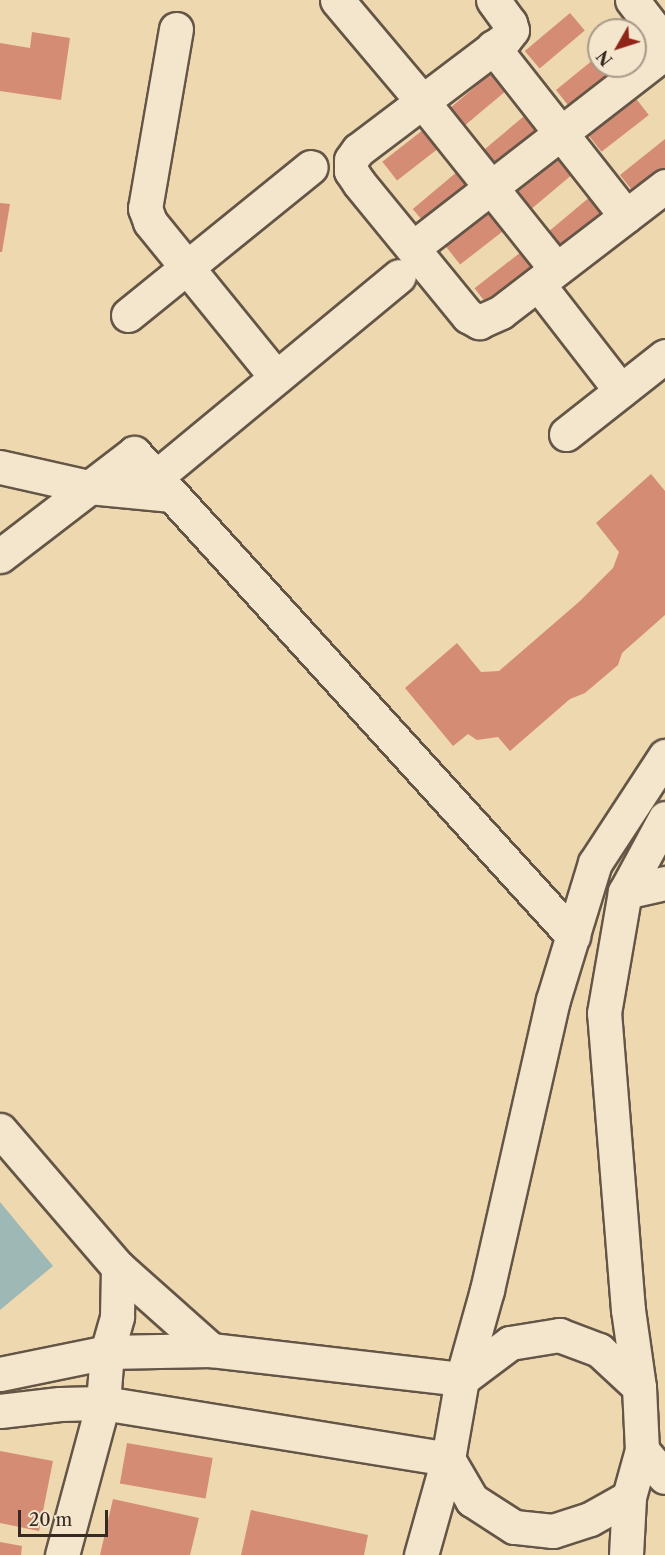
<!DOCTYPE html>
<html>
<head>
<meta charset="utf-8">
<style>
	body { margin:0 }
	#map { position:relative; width:665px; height:1555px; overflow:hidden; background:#edd8b0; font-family:"Libre Caslon Text",serif }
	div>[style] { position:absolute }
	.water>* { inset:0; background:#9db8b5 }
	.building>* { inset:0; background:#d58c74; transform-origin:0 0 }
	.roads { filter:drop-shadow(2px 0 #645547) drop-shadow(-2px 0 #645547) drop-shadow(0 2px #645547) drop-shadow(0 -2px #645547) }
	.street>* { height:33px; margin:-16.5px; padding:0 16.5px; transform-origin:16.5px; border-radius:16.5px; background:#f3e6cc }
	.secondary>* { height:33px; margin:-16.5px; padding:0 16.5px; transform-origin:16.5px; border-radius:16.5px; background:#f3e6cc }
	span { translate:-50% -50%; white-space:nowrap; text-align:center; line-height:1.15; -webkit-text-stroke:4.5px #f3e6cc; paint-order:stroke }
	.north { position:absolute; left:587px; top:18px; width:60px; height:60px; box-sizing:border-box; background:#f3e6cc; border:2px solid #a79a89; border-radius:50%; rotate:231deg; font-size:16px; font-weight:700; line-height:24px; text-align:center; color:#362924 }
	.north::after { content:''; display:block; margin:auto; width:21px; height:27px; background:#8f2418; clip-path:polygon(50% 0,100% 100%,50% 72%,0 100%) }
	.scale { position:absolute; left:18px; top:1510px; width:90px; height:27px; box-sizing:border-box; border:3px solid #362924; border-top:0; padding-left:8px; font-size:18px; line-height:21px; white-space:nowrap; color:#362924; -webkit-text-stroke:4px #f3e6cc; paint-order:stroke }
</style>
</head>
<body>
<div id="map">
	<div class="water">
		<div style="clip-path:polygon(0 1202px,53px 1266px,0 1310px)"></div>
	</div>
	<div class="building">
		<div style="left:570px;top:13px;width:23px;height:59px;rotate:50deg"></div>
		<div style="clip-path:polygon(32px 32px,70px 38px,61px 100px,0 91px,0 43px,30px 48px)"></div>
		<div style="clip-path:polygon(599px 55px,599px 66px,611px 66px,616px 72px,571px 109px,556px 90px)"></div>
		<div style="left:494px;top:71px;width:23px;height:59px;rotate:50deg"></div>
		<div style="left:634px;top:96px;width:24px;height:60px;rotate:52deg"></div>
		<div style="left:529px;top:112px;width:23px;height:59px;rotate:50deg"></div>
		<div style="left:428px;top:126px;width:24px;height:58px;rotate:52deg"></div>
		<div style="clip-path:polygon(665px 139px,665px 169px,635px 194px,620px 175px)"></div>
		<div style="left:561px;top:154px;width:23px;height:58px;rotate:50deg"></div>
		<div style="left:458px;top:171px;width:23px;height:59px;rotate:50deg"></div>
		<div style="left:591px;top:196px;width:25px;height:58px;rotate:50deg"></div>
		<div style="clip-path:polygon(0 203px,10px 204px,2px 252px,0 252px)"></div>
		<div style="left:491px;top:210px;width:24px;height:58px;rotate:52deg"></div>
		<div style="left:521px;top:252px;width:24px;height:59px;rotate:52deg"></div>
		<div style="clip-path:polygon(651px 474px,665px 491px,665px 615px,622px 653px,618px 665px,585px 693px,570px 699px,510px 751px,498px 737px,477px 740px,468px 734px,453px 746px,405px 688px,457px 643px,481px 672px,499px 671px,580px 601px,613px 568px,619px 552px,596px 523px)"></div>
		<div style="left:127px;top:1443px;width:87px;height:41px;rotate:10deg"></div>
		<div style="clip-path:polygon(0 1451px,53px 1461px,39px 1531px,0 1523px)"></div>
		<div style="clip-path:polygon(113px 1499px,199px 1518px,190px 1555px,100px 1555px)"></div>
		<div style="clip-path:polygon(251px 1510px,368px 1535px,364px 1555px,241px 1555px)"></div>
		<div style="clip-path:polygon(0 1542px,22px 1546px,21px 1555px,0 1555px)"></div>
	</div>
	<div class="roads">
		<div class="street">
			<div style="left:337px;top:0;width:132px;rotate:49.9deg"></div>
			<div style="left:422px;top:101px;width:215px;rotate:51.4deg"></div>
			<div style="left:493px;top:0;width:29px;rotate:54deg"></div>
			<div style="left:510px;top:23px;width:7px;rotate:74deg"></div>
			<div style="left:512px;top:30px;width:11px;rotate:128deg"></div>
			<div style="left:505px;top:39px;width:184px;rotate:142.9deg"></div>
			<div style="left:358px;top:150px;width:12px;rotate:125deg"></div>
			<div style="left:351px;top:160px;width:11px;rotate:90deg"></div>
			<div style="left:351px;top:171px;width:14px;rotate:56deg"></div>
			<div style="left:359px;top:183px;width:172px;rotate:50.7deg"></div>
			<div style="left:468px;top:316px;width:13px;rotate:29deg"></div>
			<div style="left:479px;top:322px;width:24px;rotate:-24deg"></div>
			<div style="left:501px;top:312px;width:207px;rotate:-37.5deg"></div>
			<div style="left:176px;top:29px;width:182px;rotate:99.8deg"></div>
			<div style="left:145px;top:208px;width:15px;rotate:70deg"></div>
			<div style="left:150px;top:222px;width:200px;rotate:50.9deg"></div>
			<div style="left:493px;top:47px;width:215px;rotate:51.8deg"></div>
			<div style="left:414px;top:247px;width:318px;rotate:-37.8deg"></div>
			<div style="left:538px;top:284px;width:135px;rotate:52.2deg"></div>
			<div style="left:128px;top:315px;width:235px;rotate:-39deg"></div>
			<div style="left:566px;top:434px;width:126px;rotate:-38.2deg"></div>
			<div style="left:0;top:467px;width:91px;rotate:12.7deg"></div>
			<div style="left:89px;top:487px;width:83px;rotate:5.5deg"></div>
			<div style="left:156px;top:477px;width:315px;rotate:-39.6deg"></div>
			<div style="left:0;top:556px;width:169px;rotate:-37.5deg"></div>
			<div style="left:134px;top:453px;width:653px;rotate:47.73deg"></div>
			<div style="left:625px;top:892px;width:41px;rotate:-12.7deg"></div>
			<div style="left:62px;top:1555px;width:157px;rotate:-74.9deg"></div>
		</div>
		<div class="secondary">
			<div style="left:632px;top:0;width:54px;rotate:52.5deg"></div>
			<div style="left:0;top:1130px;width:181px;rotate:49.3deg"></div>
			<div style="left:118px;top:1267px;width:125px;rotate:41.7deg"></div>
			<div style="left:559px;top:1335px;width:43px;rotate:20.6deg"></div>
			<div style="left:599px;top:1350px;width:54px;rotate:42.8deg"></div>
			<div style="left:639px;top:1387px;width:63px;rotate:87.3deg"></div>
			<div style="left:642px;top:1450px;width:49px;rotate:105.5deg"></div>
			<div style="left:629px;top:1497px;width:45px;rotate:150.6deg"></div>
			<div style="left:590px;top:1519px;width:39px;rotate:162deg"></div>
			<div style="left:553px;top:1531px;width:39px;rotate:-174deg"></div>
			<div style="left:514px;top:1527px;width:50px;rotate:-147.3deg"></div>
			<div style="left:472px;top:1500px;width:48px;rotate:-120.3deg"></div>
			<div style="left:448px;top:1459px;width:81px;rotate:-80.1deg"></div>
			<div style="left:462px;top:1379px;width:60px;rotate:-36.9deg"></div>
			<div style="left:510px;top:1343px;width:50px;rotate:-9.3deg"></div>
			<div style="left:0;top:1374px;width:109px;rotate:-11.6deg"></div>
			<div style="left:107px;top:1352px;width:104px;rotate:-1.1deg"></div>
			<div style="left:211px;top:1350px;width:253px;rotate:6.6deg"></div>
			<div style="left:462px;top:1379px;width:92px;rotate:-74.3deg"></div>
			<div style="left:487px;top:1290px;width:297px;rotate:-77.2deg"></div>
			<div style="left:553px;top:1000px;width:143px;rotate:-73deg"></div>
			<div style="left:595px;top:863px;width:128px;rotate:-56.8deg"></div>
			<div style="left:639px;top:1387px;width:78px;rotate:-98.1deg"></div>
			<div style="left:628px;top:1310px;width:298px;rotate:-94.6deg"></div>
			<div style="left:604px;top:1013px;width:123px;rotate:-80.2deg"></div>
			<div style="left:625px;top:892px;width:84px;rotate:-61.6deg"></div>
			<div style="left:103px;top:1403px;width:51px;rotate:-85.5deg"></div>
			<div style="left:107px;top:1352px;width:37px;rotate:-74deg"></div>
			<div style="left:117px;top:1316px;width:49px;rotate:-88.8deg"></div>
			<div style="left:0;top:1411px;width:60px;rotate:-6.7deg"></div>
			<div style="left:60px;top:1404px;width:43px;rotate:-1.3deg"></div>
			<div style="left:103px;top:1403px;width:350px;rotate:9.2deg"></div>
			<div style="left:448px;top:1459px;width:100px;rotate:105.7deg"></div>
			<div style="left:642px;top:1450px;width:35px;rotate:50deg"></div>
			<div style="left:626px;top:1555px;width:58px;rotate:-87deg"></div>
		</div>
	</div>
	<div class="north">N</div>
	<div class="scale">20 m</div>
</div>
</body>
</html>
